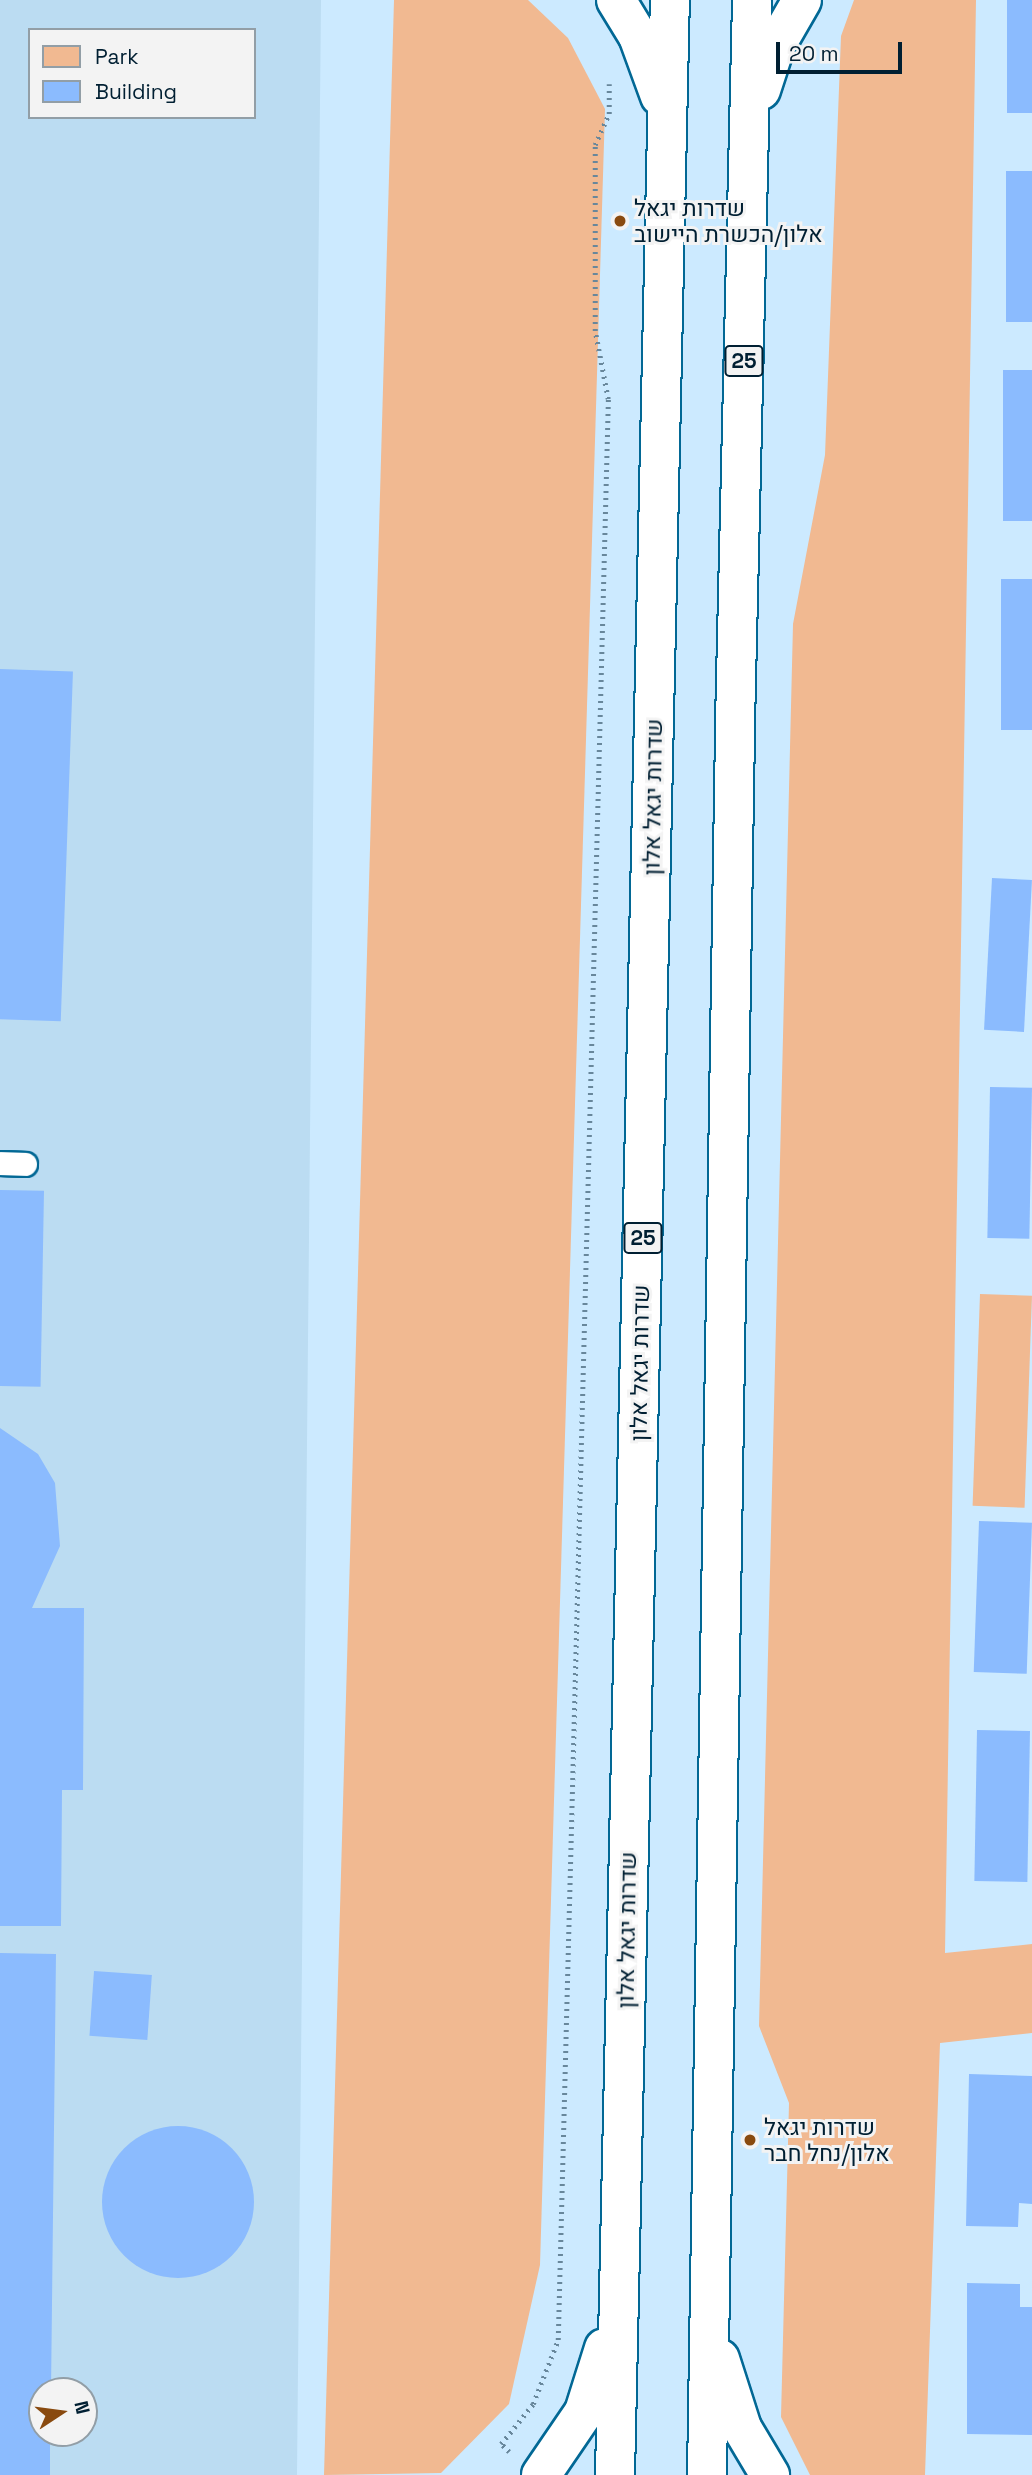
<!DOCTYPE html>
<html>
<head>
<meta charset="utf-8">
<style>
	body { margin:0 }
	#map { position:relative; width:1032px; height:2475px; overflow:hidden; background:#cceaff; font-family:"Space Grotesk",Heebo,sans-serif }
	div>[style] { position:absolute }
	.built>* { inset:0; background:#bbdcf2 }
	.green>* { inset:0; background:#f1b991; transform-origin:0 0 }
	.building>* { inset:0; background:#8bbbfe; transform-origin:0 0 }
	.round { border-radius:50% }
	.path>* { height:4.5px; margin-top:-2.25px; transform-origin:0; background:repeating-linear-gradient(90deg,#68879b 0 2px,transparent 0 7px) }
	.roads { filter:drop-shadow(2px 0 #026895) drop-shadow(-2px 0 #026895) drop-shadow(0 2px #026895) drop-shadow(0 -2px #026895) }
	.lane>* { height:23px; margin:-11.5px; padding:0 11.5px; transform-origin:11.5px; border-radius:11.5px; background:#fff }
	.highway>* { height:38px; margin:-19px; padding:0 19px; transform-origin:19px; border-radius:19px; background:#fff }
	.dots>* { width:19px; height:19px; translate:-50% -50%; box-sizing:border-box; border:4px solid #f3f3f3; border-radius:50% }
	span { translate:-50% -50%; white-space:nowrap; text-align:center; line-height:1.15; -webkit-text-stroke:6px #f3f3f3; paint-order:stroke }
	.shield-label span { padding:2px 5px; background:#f3f3f3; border:2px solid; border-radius:5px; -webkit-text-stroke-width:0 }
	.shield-label { font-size:21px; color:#001f32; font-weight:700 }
	.poi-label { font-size:23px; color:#001f32 }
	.left { translate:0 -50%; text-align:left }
	.street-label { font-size:23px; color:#001f32 }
	.legend { position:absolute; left:28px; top:28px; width:228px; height:91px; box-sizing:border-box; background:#f3f3f3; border:2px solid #929ea6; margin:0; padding:9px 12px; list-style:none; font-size:21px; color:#001f32 }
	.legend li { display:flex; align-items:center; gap:14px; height:35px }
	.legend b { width:35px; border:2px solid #929ea6 }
	.north { position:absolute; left:28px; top:2377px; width:70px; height:70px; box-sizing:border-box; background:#f3f3f3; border:2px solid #929ea6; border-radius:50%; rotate:77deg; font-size:19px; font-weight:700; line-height:28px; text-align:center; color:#001f32 }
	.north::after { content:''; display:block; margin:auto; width:24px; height:32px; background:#894a0f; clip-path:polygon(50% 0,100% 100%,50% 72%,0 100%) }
	.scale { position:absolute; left:776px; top:42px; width:126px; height:32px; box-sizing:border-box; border:4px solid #001f32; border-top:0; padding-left:9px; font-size:21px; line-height:24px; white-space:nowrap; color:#001f32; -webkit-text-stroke:5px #f3f3f3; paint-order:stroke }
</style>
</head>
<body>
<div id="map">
	<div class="built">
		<div style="clip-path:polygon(evenodd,0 0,321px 0,297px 2475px,0 2475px,0 0,30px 30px,254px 30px,254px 117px,30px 117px,30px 30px,0 0,42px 2391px,84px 2391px,84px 2433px,42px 2433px,42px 2391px)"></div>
	</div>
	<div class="green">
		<div style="clip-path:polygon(394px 0,528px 0,568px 38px,605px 109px,540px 2265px,509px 2404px,441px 2473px,324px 2475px)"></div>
		<div style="clip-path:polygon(854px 0,976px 0,945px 1953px,1032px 1944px,1032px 2033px,940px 2043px,925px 2475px,810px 2475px,781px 2417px,789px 2103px,759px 2026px,793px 624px,825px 455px,841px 36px)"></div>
		<div style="left:980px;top:1294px;width:52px;height:212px;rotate:2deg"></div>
	</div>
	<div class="building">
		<div style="left:1007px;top:0;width:25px;height:113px"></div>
		<div style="left:1006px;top:171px;width:26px;height:151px"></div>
		<div style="left:1003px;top:370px;width:29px;height:151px"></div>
		<div style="left:1001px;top:579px;width:31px;height:151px"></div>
		<div style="left:0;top:669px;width:73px;height:350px;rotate:2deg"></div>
		<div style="left:992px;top:878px;width:40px;height:152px;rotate:3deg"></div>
		<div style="left:990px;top:1087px;width:42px;height:151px;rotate:1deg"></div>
		<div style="left:0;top:1190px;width:44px;height:196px;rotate:1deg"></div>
		<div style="clip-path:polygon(0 1428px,38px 1454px,55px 1483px,60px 1546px,32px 1608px,84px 1608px,83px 1790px,62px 1790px,61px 1926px,0 1926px)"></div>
		<div style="left:979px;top:1521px;width:53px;height:151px;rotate:2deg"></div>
		<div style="left:977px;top:1730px;width:53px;height:151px;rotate:1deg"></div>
		<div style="clip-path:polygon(0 1953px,56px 1954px,51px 2391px,42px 2391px,42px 2433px,50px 2433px,50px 2475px,0 2475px)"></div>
		<div style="left:94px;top:1971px;width:58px;height:65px;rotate:4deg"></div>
		<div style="clip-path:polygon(969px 2074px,1032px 2076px,1032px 2204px,1019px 2203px,1018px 2227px,966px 2226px)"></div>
		<div class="round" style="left:102px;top:2126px;width:152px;height:152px"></div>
		<div style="clip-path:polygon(967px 2283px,1020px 2284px,1020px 2307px,1032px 2307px,1032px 2435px,967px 2434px)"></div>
	</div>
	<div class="path">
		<div style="left:509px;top:2452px;width:11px;rotate:-135deg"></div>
		<div style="left:501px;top:2444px;width:51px;rotate:-51.3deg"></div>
		<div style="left:533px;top:2404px;width:69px;rotate:-68.7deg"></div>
		<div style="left:558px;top:2340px;width:1942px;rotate:-88.52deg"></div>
		<div style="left:608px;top:399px;width:69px;rotate:-100.8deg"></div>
		<div style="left:595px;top:331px;width:186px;rotate:-90deg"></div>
		<div style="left:595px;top:145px;width:34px;rotate:-66deg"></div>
		<div style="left:609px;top:114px;width:30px;rotate:-90deg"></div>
	</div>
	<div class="roads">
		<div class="lane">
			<div style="left:0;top:1163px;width:25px;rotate:2deg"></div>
		</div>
		<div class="highway">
			<div style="left:616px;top:0;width:42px;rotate:58.6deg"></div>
			<div style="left:638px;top:36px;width:64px;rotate:69.9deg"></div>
			<div style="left:761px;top:90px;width:45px;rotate:-72deg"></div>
			<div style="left:775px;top:47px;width:54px;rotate:-60.1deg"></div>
			<div style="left:720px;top:2359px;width:72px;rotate:72.3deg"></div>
			<div style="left:742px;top:2428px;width:55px;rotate:59.2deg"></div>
			<div style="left:541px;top:2475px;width:76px;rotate:-55.7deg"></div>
			<div style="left:584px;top:2412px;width:67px;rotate:-72.6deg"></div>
			<div style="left:615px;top:2475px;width:2476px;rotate:-88.73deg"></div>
			<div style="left:707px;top:2475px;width:1752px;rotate:-89.08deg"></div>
			<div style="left:735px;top:723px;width:723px;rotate:-88.65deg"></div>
		</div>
	</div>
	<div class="dots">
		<div style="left:620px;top:221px;background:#894a0f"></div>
		<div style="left:750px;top:2140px;background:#894a0f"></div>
	</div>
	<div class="shield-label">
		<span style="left:744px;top:361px">25</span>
		<span style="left:643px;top:1238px">25</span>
	</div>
	<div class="poi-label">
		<span class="left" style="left:634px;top:221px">שדרות יגאל<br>אלון/הכשרת היישוב</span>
		<span class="left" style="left:764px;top:2140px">שדרות יגאל<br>אלון/נחל חבר</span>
	</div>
	<div class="street-label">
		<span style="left:653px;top:797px;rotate:-89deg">שדרות יגאל אלון</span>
		<span style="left:640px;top:1363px;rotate:-89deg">שדרות יגאל אלון</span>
		<span style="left:627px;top:1930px;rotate:-89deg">שדרות יגאל אלון</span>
	</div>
	<ul class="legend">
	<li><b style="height:19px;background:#f1b991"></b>Park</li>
	<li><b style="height:19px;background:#8bbbfe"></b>Building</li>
	</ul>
	<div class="north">N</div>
	<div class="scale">20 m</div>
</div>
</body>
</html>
